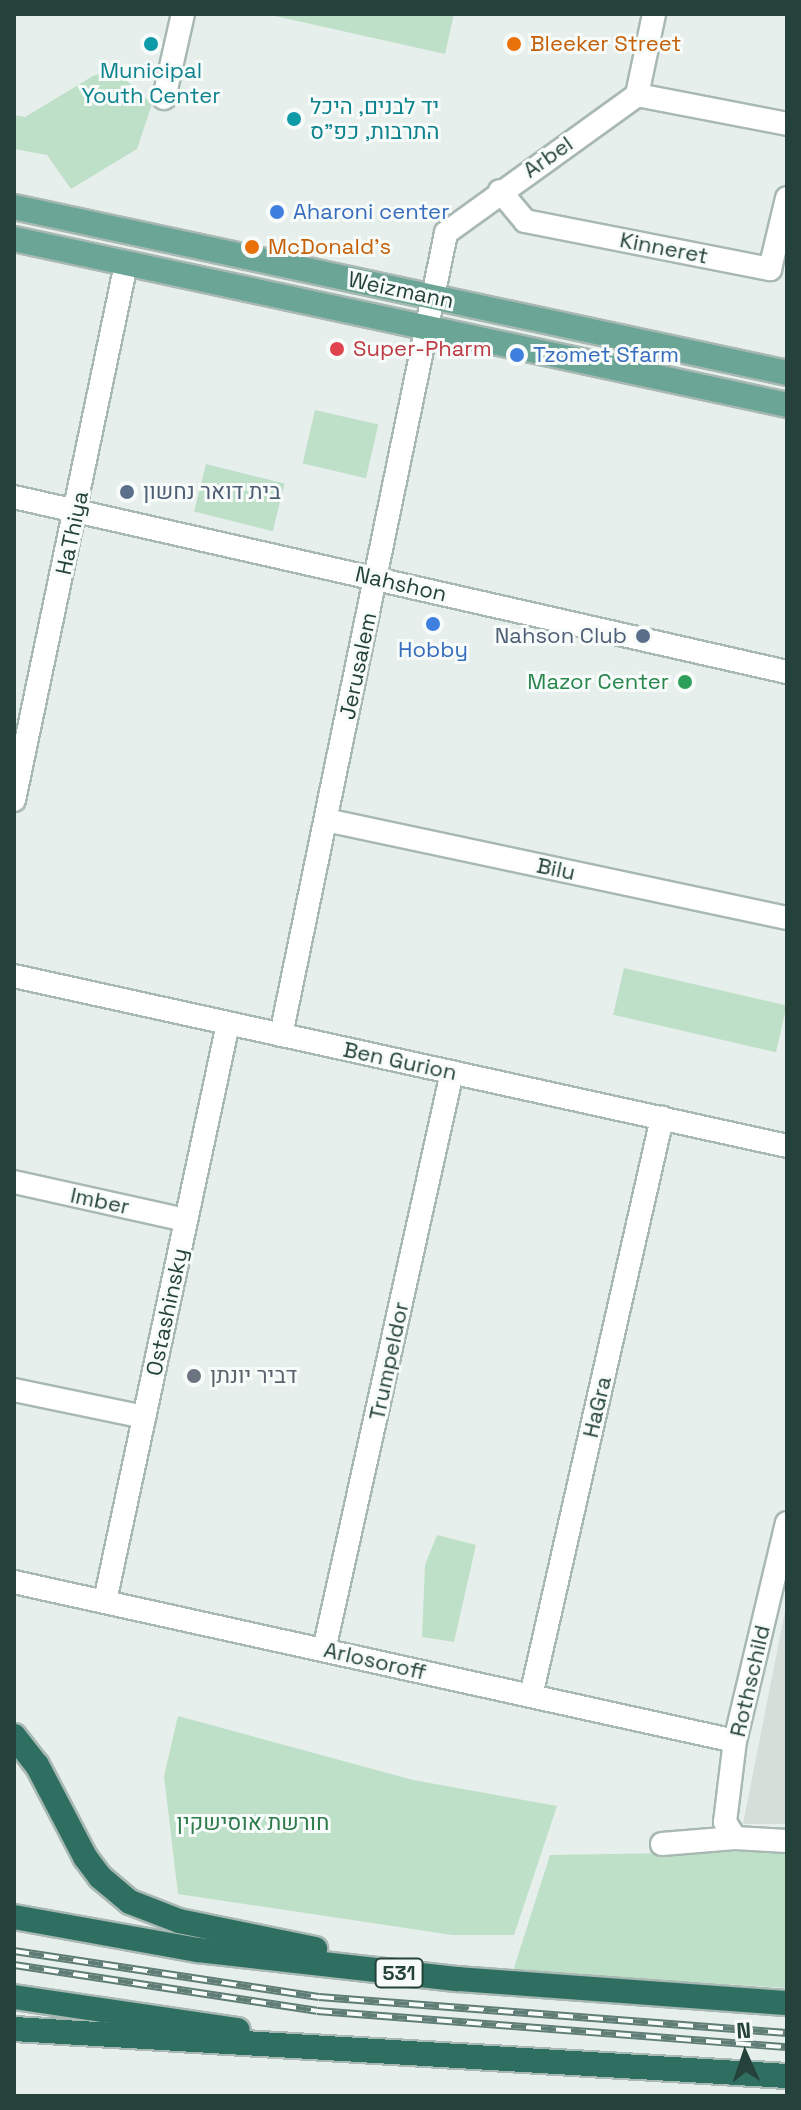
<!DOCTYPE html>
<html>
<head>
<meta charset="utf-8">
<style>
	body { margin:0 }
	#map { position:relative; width:801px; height:2110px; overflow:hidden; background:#e6efeb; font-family:"Space Grotesk",Heebo,sans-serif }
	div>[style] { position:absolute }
	.built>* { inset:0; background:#d4dfda }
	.green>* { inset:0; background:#bfe0c8; transform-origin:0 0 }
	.roads { filter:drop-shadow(2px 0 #a8b8b2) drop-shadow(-2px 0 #a8b8b2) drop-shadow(0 2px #a8b8b2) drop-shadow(0 -2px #a8b8b2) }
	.minor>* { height:22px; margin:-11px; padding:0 11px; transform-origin:11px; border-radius:11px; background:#fff }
	.major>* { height:24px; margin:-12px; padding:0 12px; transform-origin:12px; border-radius:12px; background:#6aa596 }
	.highway>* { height:24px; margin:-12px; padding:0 12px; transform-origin:12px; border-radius:12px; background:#2f6f62 }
	.rail>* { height:8px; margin-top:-4px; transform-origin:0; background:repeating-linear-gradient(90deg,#f7fbf9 0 15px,#5f7d75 0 30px); box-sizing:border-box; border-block:2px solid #5f7d75 }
	.dots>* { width:22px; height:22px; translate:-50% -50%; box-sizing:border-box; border:4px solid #f7fbf9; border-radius:50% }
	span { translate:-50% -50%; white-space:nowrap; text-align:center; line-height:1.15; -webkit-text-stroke:6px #f7fbf9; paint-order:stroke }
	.shield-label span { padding:2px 6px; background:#f7fbf9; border:2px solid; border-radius:6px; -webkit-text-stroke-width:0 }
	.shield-label { font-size:20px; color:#24423a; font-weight:700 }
	.food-label { font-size:22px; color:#c56008 }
	.left { translate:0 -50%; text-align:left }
	.culture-label { font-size:22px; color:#0d838f }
	.street-label { font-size:22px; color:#24423a }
	.shop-label { font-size:22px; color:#366cbe }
	.health-label { font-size:22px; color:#be3a42 }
	.service-label { font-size:22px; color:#4e5e75 }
	.right { translate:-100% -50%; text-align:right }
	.leisure-label { font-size:22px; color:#27864d }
	.worship-label { font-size:22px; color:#5b616d }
	.park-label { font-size:22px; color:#2d7a4b }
	.frame { position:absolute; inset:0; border:16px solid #24423a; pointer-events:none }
	.north { position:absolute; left:705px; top:2014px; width:80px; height:80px; -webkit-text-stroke:6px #f7fbf9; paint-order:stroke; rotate:357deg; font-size:22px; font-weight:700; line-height:32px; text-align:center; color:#24423a }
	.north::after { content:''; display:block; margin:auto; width:28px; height:36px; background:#24423a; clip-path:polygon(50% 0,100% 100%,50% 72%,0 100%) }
</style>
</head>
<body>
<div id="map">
	<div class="built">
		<div style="clip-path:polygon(787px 1601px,787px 1824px,743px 1824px)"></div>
	</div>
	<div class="green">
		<div style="clip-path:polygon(266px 14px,454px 14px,445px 54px)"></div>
		<div style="clip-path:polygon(114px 69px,152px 104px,137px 149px,71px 189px,47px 155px,14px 149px,14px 115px,25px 117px,93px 76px)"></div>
		<div style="left:315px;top:410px;width:65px;height:55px;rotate:13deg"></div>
		<div style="left:206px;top:464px;width:81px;height:49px;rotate:14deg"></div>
		<div style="left:624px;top:968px;width:167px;height:48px;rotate:13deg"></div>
		<div style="clip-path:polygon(437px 1535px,476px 1545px,454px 1642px,422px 1637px,425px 1565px)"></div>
		<div style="clip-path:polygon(178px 1716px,413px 1780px,557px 1806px,514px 1935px,452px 1935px,178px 1894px,164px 1776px)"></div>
		<div style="clip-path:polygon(787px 1851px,787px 1988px,513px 1971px,550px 1855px)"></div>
	</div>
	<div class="roads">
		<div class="minor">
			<div style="left:637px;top:95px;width:153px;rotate:10.9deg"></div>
			<div style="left:164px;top:98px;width:86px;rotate:-77.3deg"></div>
			<div style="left:500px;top:191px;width:39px;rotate:50deg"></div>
			<div style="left:525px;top:221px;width:250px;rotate:11.1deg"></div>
			<div style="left:770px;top:269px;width:73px;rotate:-76.5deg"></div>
			<div style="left:14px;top:497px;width:793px;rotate:12.76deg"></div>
			<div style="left:14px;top:800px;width:548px;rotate:-78.2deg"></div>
			<div style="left:326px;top:820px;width:471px;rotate:12deg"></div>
			<div style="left:14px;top:976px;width:791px;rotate:12.4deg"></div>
			<div style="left:281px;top:1035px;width:819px;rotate:-78.37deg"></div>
			<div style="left:446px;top:233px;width:236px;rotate:-35.8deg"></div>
			<div style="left:637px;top:95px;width:83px;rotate:-78.1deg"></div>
			<div style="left:14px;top:1182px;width:176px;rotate:12.5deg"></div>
			<div style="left:14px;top:1390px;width:133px;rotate:11.7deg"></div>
			<div style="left:14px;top:1582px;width:738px;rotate:12.44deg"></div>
			<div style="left:105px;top:1601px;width:590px;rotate:-77.97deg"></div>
			<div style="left:324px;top:1650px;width:592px;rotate:-77.51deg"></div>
			<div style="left:531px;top:1696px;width:593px;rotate:-77.23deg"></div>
			<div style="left:735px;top:1838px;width:19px;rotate:-122deg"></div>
			<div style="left:725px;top:1822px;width:82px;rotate:-83deg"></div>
			<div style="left:735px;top:1741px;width:224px;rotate:-76.6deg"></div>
			<div style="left:662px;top:1844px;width:73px;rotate:-4.7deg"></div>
			<div style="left:735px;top:1838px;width:52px;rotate:3.3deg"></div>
		</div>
		<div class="major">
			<div style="left:14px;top:207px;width:791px;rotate:12.12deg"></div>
			<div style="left:14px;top:239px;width:791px;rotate:12.12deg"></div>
		</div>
		<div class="highway">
			<div style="left:14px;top:1736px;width:37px;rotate:52deg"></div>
			<div style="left:37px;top:1765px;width:104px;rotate:62.4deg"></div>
			<div style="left:85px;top:1857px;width:25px;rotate:53deg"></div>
			<div style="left:100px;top:1877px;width:39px;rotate:40deg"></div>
			<div style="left:130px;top:1902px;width:53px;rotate:21.2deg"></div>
			<div style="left:179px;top:1921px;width:139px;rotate:11.6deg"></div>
			<div style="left:14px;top:1917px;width:187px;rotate:10.2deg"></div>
			<div style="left:198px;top:1950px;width:262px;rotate:6.4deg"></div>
			<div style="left:458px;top:1979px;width:330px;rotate:4.2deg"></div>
			<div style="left:14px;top:1997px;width:226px;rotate:8.4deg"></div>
			<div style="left:14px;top:2029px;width:774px;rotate:3.48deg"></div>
		</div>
	</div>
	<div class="rail">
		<div style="left:14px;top:1951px;width:308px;rotate:8.6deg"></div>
		<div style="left:319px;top:1997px;width:469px;rotate:4.4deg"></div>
		<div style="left:14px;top:1965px;width:306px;rotate:8.6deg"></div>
		<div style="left:317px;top:2011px;width:471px;rotate:4.4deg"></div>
	</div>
	<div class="dots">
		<div style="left:151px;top:44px;background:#0f9aa8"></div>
		<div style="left:514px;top:44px;background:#e8710a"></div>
		<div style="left:294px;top:119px;background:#0f9aa8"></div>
		<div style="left:277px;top:212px;background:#3f7fe0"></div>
		<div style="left:252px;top:247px;background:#e8710a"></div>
		<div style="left:337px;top:349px;background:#e0444e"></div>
		<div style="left:517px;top:355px;background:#3f7fe0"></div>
		<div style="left:127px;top:492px;background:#5c6f8a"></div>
		<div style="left:433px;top:624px;background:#3f7fe0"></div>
		<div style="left:643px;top:636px;background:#5c6f8a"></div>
		<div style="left:685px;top:682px;background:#2e9e5b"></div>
		<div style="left:194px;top:1376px;background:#6b7280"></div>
	</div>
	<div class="shield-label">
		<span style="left:399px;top:1973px">531</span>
	</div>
	<div class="food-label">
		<span class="left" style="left:530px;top:44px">Bleeker Street</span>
		<span class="left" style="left:268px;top:247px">McDonald's</span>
	</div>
	<div class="culture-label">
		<span style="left:151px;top:83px">Municipal<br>Youth Center</span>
		<span class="left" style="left:310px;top:119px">יד לבנים, היכל<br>התרבות, כפ"ס</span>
	</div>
	<div class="street-label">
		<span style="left:548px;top:157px;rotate:-35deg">Arbel</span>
		<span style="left:664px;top:248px;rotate:11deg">Kinneret</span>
		<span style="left:401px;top:290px;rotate:12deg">Weizmann</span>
		<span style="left:72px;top:533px;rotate:-78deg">HaThiya</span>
		<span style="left:401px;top:584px;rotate:13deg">Nahshon</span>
		<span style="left:358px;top:666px;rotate:-78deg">Jerusalem</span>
		<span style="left:556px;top:869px;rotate:12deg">Bilu</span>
		<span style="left:400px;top:1061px;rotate:12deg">Ben Gurion</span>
		<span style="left:100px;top:1201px;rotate:12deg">Imber</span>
		<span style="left:167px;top:1312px;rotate:-78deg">Ostashinsky</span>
		<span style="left:389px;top:1361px;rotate:-78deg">Trumpeldor</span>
		<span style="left:597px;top:1407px;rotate:-77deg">HaGra</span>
		<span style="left:375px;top:1661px;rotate:13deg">Arlosoroff</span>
		<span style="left:750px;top:1681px;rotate:-77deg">Rothschild</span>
	</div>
	<div class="shop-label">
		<span class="left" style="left:293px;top:212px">Aharoni center</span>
		<span class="left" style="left:533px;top:355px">Tzomet Sfarm</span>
		<span style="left:433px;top:650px">Hobby</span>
	</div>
	<div class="health-label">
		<span class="left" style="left:353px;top:349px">Super-Pharm</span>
	</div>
	<div class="service-label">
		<span class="left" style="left:143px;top:492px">בית דואר נחשון</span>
		<span class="right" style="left:627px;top:636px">Nahson Club</span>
	</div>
	<div class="leisure-label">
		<span class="right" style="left:669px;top:682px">Mazor Center</span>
	</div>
	<div class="worship-label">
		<span class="left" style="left:210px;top:1376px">דביר יונתן</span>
	</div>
	<div class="park-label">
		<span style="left:253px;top:1823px">חורשת אוסישקין</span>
	</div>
	<div class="frame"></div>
	<div class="north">N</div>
</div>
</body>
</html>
